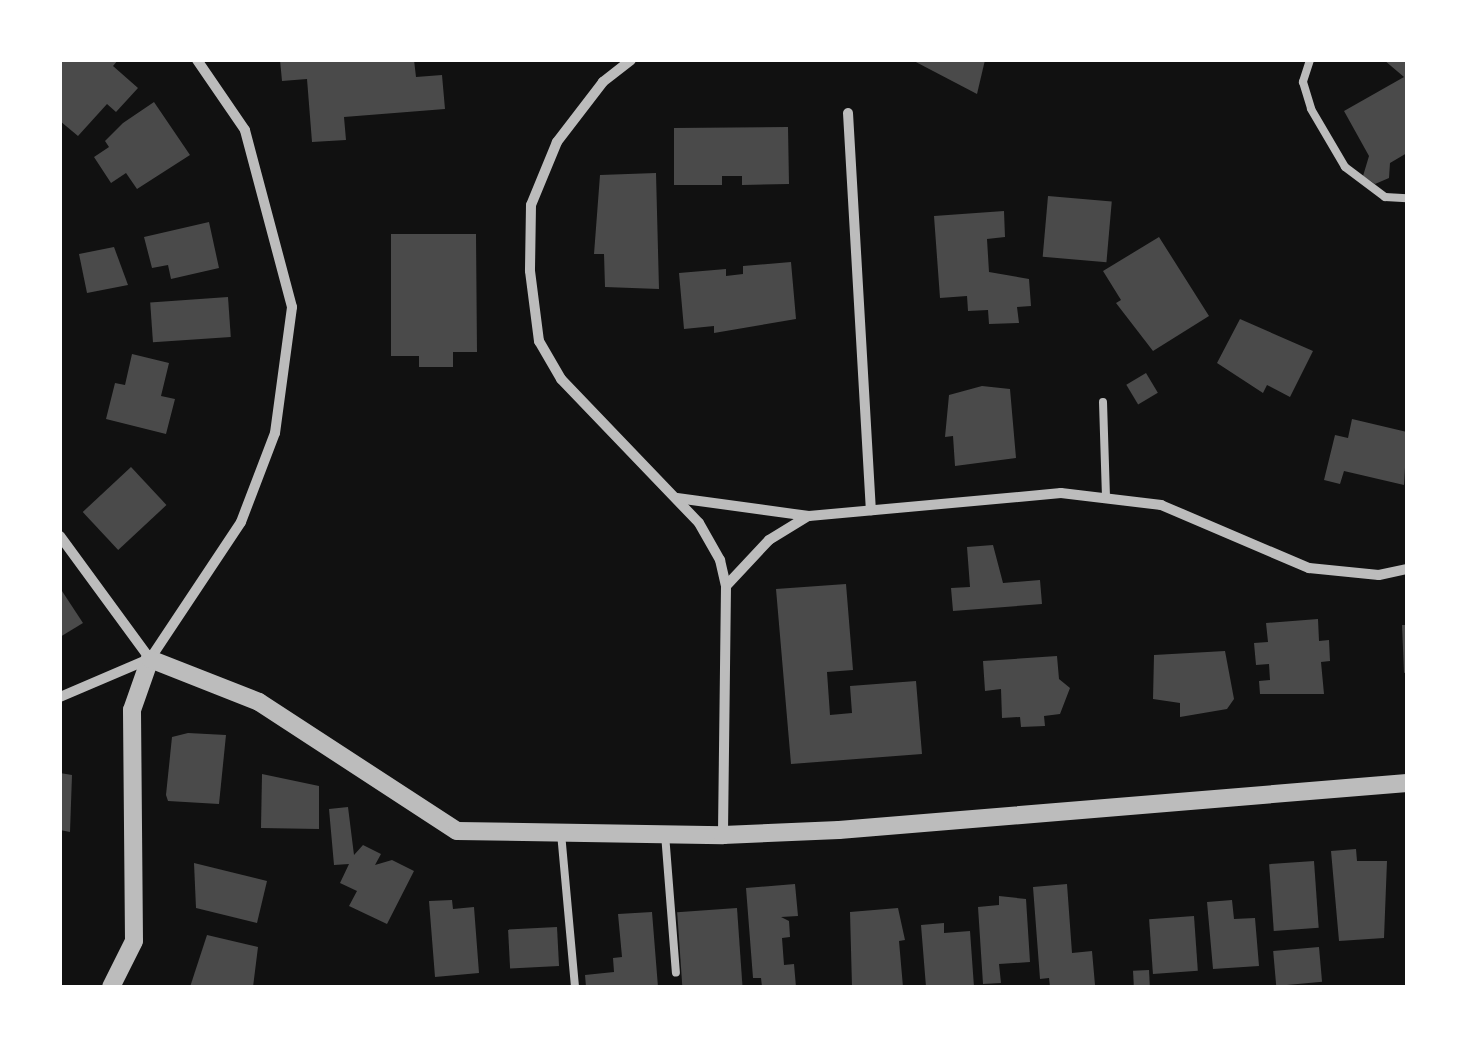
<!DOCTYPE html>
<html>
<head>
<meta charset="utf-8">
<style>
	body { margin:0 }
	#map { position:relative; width:1467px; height:1047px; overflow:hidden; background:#111; font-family:"Public Sans",sans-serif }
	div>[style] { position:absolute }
	.building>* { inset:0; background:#4a4a4a; transform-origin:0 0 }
	.service>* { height:8px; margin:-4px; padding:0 4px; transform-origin:4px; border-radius:4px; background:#bcbcbc }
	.minor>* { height:10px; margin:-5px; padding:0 5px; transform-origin:5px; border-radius:5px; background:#bcbcbc }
	.tertiary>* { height:18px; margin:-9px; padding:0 9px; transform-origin:9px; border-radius:9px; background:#bcbcbc }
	span { translate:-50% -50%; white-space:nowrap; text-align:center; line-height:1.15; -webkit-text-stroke:8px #fff; paint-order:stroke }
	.frame { position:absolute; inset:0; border:62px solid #fff; pointer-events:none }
</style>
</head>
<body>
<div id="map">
	<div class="building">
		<div style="clip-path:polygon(60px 60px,118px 60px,113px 66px,138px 88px,116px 112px,107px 104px,78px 136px,60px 121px)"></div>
		<div style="clip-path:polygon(280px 60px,414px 60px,416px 77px,442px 75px,445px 109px,344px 117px,346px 140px,312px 142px,307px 79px,282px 81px)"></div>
		<div style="clip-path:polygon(912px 60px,985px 60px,977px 94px)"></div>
		<div style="clip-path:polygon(1384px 60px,1407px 60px,1407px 153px,1390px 163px,1389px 178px,1375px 184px,1363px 176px,1369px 156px,1344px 111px,1404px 77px)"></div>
		<div style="clip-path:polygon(154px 102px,190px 155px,137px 189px,126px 173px,111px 183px,94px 157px,109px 147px,105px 141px,123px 123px)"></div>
		<div style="clip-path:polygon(788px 127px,789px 184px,742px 185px,742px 176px,722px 176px,722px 185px,674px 185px,674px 128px)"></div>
		<div style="clip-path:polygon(656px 173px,659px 289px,605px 287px,604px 254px,594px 254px,600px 175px)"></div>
		<div style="left:1048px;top:196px;width:64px;height:61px;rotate:5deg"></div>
		<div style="clip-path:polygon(1004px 211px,1005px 237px,987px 239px,989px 272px,1029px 279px,1031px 306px,1017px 307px,1019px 323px,989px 324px,988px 310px,968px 311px,967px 296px,940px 298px,934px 216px)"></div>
		<div style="clip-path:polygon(209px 222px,219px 268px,171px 279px,168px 265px,152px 268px,144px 237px)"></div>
		<div style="clip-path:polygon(391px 234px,476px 234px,477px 352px,453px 352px,453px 367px,419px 367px,419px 356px,391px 356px)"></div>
		<div style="clip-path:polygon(1159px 237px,1209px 316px,1153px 351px,1116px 303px,1121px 300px,1103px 271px)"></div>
		<div style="clip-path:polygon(114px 247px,128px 285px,87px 293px,79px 254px)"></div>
		<div style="clip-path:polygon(791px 262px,796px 319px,714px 333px,714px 326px,684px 329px,679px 273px,726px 269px,726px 276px,743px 274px,743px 266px)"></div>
		<div style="left:228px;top:297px;width:40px;height:78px;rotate:86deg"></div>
		<div style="clip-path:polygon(1240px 319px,1313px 351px,1290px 397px,1267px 385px,1263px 393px,1217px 363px)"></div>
		<div style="clip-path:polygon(132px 354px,169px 363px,161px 396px,175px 399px,166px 434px,106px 419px,115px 383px,125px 385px)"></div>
		<div style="left:1146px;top:373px;width:23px;height:23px;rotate:59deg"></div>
		<div style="clip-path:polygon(982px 386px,1010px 389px,1016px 458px,955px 466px,953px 436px,945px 437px,949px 395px)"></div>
		<div style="clip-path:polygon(1352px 419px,1407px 432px,1404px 485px,1344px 471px,1340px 484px,1324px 480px,1335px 435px,1348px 438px)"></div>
		<div style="left:131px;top:467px;width:52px;height:66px;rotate:47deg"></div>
		<div style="clip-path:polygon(993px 545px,1003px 583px,1040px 580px,1042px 604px,953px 611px,951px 588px,970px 587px,967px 547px)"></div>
		<div style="clip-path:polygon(846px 584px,853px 670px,827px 672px,830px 715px,852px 713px,850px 686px,916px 681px,922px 754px,791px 764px,776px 589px)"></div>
		<div style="clip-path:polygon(60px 588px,83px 623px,60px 637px)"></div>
		<div style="clip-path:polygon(1318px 619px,1319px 641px,1329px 640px,1330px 661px,1321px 662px,1324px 694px,1260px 694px,1259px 681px,1270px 680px,1269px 664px,1256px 665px,1254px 643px,1268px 642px,1266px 623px)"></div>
		<div style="clip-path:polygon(1402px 625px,1407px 625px,1407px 672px,1404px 673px)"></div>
		<div style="clip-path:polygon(1225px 651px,1234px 699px,1227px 709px,1180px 717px,1180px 703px,1153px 699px,1154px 655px)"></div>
		<div style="clip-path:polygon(1057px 656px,1059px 679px,1070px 688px,1060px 714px,1044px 716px,1045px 726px,1021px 727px,1020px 717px,1002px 718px,1001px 689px,985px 691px,983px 661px)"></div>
		<div style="clip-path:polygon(188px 733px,226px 735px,219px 804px,168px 801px,166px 795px,172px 737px)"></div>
		<div style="clip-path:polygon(60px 773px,72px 775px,70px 832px,60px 830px)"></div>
		<div style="clip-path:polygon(262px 774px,319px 786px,319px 829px,261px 828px)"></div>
		<div style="clip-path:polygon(348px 807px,354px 855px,363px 845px,381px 854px,375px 865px,392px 860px,414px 871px,387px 924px,349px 906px,357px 891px,340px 883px,349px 864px,334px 865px,329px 809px)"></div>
		<div style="clip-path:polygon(1356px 849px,1357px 861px,1387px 861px,1384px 938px,1339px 941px,1331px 851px)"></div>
		<div style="left:1314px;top:861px;width:67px;height:45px;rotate:86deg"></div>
		<div style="clip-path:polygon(194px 863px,267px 881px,257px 923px,196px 908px)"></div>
		<div style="clip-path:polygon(795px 884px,798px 916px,781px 917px,789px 921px,790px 937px,782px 938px,784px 965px,794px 964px,796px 987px,762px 987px,761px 978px,753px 978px,746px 888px)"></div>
		<div style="clip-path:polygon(1067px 884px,1072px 953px,1092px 951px,1095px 985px,1050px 987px,1049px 978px,1040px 979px,1033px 887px)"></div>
		<div style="clip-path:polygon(999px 896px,1026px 899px,1030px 962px,999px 964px,1001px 983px,983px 984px,978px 907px,999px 905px)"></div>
		<div style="clip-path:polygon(452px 900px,453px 909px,474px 907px,479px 973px,435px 977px,429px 901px)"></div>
		<div style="clip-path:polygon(1232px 900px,1234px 919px,1255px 918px,1259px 966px,1213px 969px,1207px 902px)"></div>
		<div style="left:737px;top:908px;width:79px;height:60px;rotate:86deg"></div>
		<div style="clip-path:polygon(898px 908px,905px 940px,899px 941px,903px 987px,852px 987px,850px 912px)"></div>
		<div style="clip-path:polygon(652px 912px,658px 987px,586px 987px,585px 975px,614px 972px,613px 958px,622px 957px,618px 914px)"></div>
		<div style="left:1194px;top:916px;width:55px;height:45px;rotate:86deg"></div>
		<div style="clip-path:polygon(944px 923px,944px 933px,970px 931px,974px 987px,926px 987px,921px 925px)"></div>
		<div style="left:557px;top:927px;width:39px;height:49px;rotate:87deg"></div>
		<div style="clip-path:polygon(207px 935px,258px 947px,253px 987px,190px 987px)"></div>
		<div style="left:1319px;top:947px;width:35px;height:46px;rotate:85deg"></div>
		<div style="left:1149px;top:970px;width:17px;height:16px;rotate:87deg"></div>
	</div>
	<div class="service">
		<div style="left:1310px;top:60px;width:23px;rotate:108deg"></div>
		<div style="left:1303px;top:82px;width:28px;rotate:73deg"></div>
		<div style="left:1311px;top:109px;width:67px;rotate:59.6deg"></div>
		<div style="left:1345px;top:167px;width:50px;rotate:36.9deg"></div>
		<div style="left:1385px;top:197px;width:22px;rotate:3deg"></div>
		<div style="left:1103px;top:402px;width:96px;rotate:88.2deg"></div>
		<div style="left:561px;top:833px;width:155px;rotate:84.8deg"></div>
		<div style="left:665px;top:834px;width:139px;rotate:85.5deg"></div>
	</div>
	<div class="minor">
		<div style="left:631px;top:60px;width:36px;rotate:142deg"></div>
		<div style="left:603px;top:82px;width:76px;rotate:127.5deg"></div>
		<div style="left:557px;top:142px;width:68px;rotate:112.4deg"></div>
		<div style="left:531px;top:205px;width:66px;rotate:90.9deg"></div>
		<div style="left:530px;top:271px;width:71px;rotate:82.7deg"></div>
		<div style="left:539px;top:341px;width:44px;rotate:59.9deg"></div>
		<div style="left:561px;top:379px;width:199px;rotate:46.2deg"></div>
		<div style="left:699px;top:523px;width:43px;rotate:60.4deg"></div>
		<div style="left:720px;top:560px;width:27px;rotate:77deg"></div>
		<div style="left:726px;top:586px;width:249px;rotate:90.7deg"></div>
		<div style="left:848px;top:113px;width:398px;rotate:86.7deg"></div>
		<div style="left:677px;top:498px;width:133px;rotate:7.8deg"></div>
		<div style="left:809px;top:516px;width:253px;rotate:-5.2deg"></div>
		<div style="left:1061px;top:493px;width:101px;rotate:6.8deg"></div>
		<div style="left:1161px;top:505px;width:161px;rotate:23.1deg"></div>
		<div style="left:1309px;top:568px;width:70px;rotate:5.7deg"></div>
		<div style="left:1379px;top:575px;width:29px;rotate:-12deg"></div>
		<div style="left:60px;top:536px;width:152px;rotate:53.8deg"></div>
		<div style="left:726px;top:586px;width:63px;rotate:-46.9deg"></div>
		<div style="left:769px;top:540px;width:46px;rotate:-31.6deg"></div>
		<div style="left:150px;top:659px;width:164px;rotate:-56.4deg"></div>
		<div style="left:241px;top:522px;width:95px;rotate:-69.1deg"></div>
		<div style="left:275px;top:433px;width:127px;rotate:-82.3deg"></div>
		<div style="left:292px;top:307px;width:183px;rotate:-104.9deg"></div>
		<div style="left:245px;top:130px;width:85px;rotate:-124.4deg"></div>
		<div style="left:60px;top:697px;width:97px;rotate:-23.1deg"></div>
	</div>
	<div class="tertiary">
		<div style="left:111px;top:987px;width:51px;rotate:-63.4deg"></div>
		<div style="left:134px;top:941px;width:231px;rotate:-90.5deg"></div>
		<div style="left:132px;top:710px;width:54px;rotate:-70.6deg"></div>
		<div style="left:150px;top:659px;width:117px;rotate:21.5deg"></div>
		<div style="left:259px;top:702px;width:236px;rotate:33.1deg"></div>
		<div style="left:457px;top:831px;width:266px;rotate:0.9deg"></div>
		<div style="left:723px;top:835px;width:116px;rotate:-2.5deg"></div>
		<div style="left:839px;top:830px;width:570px;rotate:-4.73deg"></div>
	</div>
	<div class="frame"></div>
</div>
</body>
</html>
